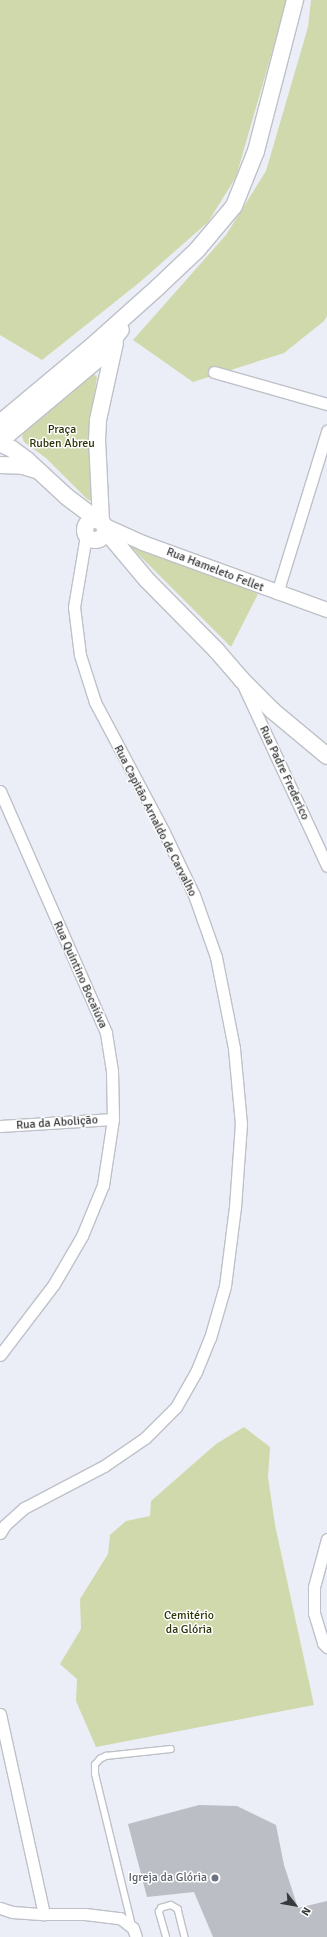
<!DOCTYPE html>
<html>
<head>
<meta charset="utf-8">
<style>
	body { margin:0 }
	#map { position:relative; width:327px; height:1937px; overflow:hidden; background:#ebeef6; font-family:Signika,sans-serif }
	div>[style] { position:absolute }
	.green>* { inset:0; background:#cfd9ab }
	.building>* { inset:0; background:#bcbec6 }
	.roads { filter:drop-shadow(1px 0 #bec1c8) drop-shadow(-1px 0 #bec1c8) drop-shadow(0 1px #bec1c8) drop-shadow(0 -1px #bec1c8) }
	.service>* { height:5.5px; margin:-2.75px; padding:0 2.75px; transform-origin:2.75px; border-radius:2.75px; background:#fff }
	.minor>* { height:11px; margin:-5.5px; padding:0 5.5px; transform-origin:5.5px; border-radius:5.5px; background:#fff }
	.tertiary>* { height:14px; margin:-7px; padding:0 7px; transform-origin:7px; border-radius:7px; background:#fff }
	.secondary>* { height:16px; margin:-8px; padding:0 8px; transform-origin:8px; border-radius:8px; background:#fff }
	.secondary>.ring { margin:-8px; padding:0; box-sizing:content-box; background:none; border:16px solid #fff; border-radius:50% }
	.dots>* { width:11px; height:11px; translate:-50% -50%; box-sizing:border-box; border:2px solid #fff; border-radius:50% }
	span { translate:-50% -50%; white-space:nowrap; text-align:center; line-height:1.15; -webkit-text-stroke:3px #fff; paint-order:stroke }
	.park-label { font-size:12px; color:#2d3406 }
	.street-label { font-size:12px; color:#38393c }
	.worship-label { font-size:12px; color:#5b616d }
	.right { translate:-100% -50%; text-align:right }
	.north { position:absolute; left:275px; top:1885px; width:40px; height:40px; -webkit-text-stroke:3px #fff; paint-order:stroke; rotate:121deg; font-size:11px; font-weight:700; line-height:16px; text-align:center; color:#38393c }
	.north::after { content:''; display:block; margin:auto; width:14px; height:18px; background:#38393c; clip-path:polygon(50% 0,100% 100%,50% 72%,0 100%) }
</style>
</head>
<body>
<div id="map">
	<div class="green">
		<div style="clip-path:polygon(0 0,287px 0,236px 177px,208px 222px,140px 282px,42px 360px,0 335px)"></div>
		<div style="clip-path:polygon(311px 0,327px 0,327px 316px,324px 321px,284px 353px,193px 382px,133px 340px,226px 235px,266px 171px,308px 27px)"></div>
		<div style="clip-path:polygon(94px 374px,97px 377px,90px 425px,93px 502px,87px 499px,46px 458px,24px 442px,22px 436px,24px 433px)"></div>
		<div style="clip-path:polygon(130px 541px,258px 594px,231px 647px,128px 544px)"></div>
		<div style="clip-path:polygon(244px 1427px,270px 1447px,268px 1477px,275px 1525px,314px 1705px,96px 1747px,76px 1701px,77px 1679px,60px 1664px,81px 1629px,80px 1599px,108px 1554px,110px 1535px,126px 1521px,150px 1516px,151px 1501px,216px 1444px)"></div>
	</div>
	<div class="building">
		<div style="clip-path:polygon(199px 1805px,237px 1806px,276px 1825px,284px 1865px,298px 1908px,327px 1901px,327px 1937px,213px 1937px,194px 1892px,147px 1897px,128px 1824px)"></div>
	</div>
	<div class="roads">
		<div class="service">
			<div style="left:132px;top:1926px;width:156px;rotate:-103.7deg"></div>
			<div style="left:95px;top:1774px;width:9px;rotate:-90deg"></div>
			<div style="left:95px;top:1765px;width:8px;rotate:-50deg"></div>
			<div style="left:100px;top:1759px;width:7px;rotate:-27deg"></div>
			<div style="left:106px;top:1756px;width:65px;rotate:-6.1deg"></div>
			<div style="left:166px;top:1937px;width:26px;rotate:-106deg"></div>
			<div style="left:159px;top:1912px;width:4px;rotate:-63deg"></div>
			<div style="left:161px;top:1908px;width:10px;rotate:-17deg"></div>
			<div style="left:171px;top:1905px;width:8px;rotate:30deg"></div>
			<div style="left:178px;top:1909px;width:29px;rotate:76deg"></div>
		</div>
		<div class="minor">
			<div style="left:214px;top:372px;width:117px;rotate:15.8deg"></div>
			<div style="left:277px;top:593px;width:170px;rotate:-72.8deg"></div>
			<div style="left:244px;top:687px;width:197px;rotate:65.1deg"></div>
			<div style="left:0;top:791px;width:264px;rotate:66.3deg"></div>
			<div style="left:106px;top:1033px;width:38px;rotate:81deg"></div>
			<div style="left:112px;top:1071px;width:48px;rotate:88.8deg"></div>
			<div style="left:113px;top:1119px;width:67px;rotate:98.6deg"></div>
			<div style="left:103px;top:1185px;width:55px;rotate:112.4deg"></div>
			<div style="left:82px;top:1236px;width:56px;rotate:120.3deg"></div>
			<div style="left:54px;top:1284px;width:89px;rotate:127.3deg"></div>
			<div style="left:0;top:1126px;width:113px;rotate:-3.5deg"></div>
			<div style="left:0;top:1533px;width:9px;rotate:-58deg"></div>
			<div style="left:5px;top:1525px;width:25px;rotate:-42deg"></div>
			<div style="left:24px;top:1508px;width:90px;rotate:-27.7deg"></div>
			<div style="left:104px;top:1466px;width:50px;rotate:-34.3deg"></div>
			<div style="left:145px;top:1438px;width:44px;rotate:-45deg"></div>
			<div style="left:176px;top:1407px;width:40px;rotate:-60.3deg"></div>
			<div style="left:196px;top:1372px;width:37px;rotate:-68deg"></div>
			<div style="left:210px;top:1338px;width:54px;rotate:-73.9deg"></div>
			<div style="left:225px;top:1286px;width:80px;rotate:-82.8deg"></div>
			<div style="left:235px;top:1207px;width:83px;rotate:-85.9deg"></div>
			<div style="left:241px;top:1124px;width:76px;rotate:-95.3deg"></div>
			<div style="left:234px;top:1048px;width:93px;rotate:-101.2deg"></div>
			<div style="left:216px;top:957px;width:66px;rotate:-109.5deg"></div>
			<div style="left:194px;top:895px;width:70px;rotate:-115.5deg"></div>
			<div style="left:164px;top:832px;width:147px;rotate:-118deg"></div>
			<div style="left:95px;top:702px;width:49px;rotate:-107.7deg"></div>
			<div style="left:80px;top:655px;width:48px;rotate:-97.1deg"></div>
			<div style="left:74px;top:607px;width:73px;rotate:-80.5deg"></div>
			<div style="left:327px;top:1539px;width:50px;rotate:105.2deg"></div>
			<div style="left:314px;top:1587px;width:26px;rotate:90deg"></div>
			<div style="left:314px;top:1613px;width:31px;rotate:73deg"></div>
			<div style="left:323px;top:1643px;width:6px;rotate:45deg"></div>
			<div style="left:0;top:1714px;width:205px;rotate:77.6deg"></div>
			<div style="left:0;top:1908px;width:13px;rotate:18deg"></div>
			<div style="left:12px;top:1912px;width:32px;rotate:4deg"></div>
			<div style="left:44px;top:1914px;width:41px"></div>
			<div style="left:85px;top:1914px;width:35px;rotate:7deg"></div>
			<div style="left:120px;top:1918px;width:16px;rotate:38deg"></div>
			<div style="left:133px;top:1928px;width:9px;rotate:72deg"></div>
		</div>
		<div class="tertiary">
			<div style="left:105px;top:526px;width:42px;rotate:24.1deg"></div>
			<div style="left:143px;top:543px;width:196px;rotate:20deg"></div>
		</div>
		<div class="secondary">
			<div style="left:0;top:423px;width:119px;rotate:-39.9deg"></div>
			<div style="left:91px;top:347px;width:90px;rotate:-41.8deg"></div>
			<div style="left:158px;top:287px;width:54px;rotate:-43.5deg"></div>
			<div style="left:197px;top:250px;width:57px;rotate:-49.9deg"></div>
			<div style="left:234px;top:206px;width:59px;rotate:-68.2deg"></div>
			<div style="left:256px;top:151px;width:156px;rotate:-75.5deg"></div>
			<div style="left:0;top:441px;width:128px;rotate:-39.9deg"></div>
			<div style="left:98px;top:359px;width:37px;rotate:-52deg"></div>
			<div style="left:1px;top:444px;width:12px;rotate:24deg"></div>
			<div style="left:12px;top:449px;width:19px;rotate:36deg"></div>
			<div style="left:27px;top:460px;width:54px;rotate:42.8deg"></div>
			<div style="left:67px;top:497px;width:39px;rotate:37deg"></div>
			<div style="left:0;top:465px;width:23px;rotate:2deg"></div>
			<div style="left:23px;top:466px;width:14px;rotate:17deg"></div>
			<div class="ring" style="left:85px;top:520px;width:4px;height:4px"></div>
			<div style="left:101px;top:521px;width:81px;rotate:-92.8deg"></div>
			<div style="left:97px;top:440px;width:20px;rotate:-87deg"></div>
			<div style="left:98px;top:420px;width:79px;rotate:-77.6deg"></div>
			<div style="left:106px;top:531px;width:64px;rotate:50.1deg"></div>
			<div style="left:147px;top:580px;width:100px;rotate:45.4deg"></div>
			<div style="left:217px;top:651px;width:37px;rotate:49deg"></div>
			<div style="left:241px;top:679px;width:45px;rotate:45deg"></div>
			<div style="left:273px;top:711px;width:70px;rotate:39.8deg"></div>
		</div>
	</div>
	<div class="dots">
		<div style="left:215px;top:1878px;background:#6b7280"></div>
	</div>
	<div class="park-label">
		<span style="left:62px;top:437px">Praça<br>Ruben Abreu</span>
		<span style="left:189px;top:1623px">Cemitério<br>da Glória</span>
	</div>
	<div class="street-label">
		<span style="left:215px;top:570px;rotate:21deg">Rua Hameleto Fellet</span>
		<span style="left:284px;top:773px;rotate:65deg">Rua Padre Frederico</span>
		<span style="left:155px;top:821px;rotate:63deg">Rua Capitão Arnaldo de Carvalho</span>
		<span style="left:80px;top:975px;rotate:66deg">Rua Quintino Bocaiúva</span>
		<span style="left:57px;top:1123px;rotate:-4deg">Rua da Abolição</span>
	</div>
	<div class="worship-label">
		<span class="right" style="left:207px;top:1878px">Igreja da Glória</span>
	</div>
	<div class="north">N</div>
</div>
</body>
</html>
